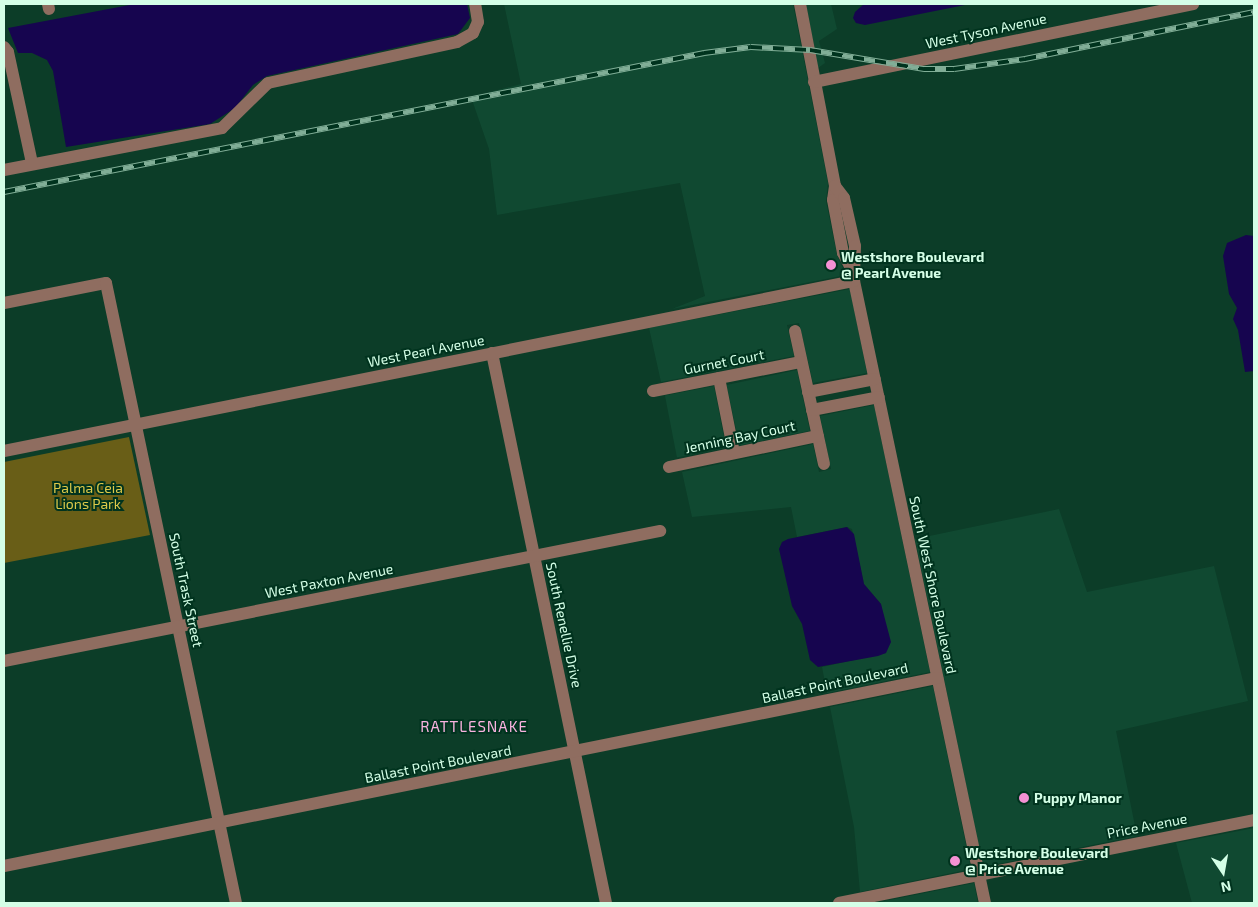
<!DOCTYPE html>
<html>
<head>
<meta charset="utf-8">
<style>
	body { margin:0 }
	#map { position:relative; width:1258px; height:907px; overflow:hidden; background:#0c3d28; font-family:"Exo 2",sans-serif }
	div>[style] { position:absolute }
	.built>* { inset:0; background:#104931; transform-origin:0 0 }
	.green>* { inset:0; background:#695e17 }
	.water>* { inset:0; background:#16054f }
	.minor>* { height:12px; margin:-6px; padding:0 6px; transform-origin:6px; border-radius:6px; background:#8f6d60 }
	.rail>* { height:5.5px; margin-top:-2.75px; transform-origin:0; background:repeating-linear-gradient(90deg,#00331e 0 11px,#81ae97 0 22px); box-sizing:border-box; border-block:1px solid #81ae97 }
	.dots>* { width:14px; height:14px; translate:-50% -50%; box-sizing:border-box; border:2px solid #00331e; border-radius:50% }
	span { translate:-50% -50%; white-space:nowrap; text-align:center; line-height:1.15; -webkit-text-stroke:4px #00331e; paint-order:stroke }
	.street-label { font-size:14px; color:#d4ffe7 }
	.poi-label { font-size:14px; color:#d4ffe7; font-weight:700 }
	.left { translate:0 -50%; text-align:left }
	.park-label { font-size:14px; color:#dcc94a }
	.neighbourhood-label { font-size:15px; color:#f8b2df; letter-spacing:1px }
	.frame { position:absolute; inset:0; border:5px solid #d4ffe7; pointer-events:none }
	.north { position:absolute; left:1198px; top:847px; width:50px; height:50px; -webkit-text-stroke:4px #00331e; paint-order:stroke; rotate:168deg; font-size:14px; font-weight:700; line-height:20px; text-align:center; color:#d4ffe7 }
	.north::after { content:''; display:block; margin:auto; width:18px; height:22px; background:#d4ffe7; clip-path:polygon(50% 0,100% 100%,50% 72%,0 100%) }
</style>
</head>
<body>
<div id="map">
	<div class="built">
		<div style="clip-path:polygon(504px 4px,793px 4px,828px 183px,826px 201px,837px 255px,846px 275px,672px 309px,705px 296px,680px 183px,497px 215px,489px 149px,471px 97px,521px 84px)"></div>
		<div style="clip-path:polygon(806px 4px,831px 4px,837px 29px,819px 41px,825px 63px,818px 68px)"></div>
		<div style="clip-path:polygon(850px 289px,867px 373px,813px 383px,799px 323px,787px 325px,794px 356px,661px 382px,649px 328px)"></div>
		<div style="left:797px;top:370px;width:62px;height:72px;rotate:78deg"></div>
		<div style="left:714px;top:386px;width:63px;height:50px;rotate:79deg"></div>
		<div style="clip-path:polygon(874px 405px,930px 672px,827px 693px,822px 667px,886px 653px,881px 604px,864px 584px,852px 529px,847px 527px,797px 537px,791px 507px,692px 517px,682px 472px,813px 444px,819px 472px,831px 469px,820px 416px)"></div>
		<div style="clip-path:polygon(1059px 509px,1087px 592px,1214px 566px,1248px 701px,1116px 731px,1137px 836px,983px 867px,915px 539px)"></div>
		<div style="clip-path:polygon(933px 686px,971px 869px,860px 892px,854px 827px,830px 707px)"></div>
		<div style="clip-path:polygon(1254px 828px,1254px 903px,1192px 903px,1176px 843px)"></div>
		<div style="clip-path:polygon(974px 883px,978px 903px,875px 903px)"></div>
	</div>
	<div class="green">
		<div style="clip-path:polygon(129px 437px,150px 535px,4px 563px,4px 462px)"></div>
	</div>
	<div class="water">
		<div style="clip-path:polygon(135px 4px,467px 4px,470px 18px,458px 34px,267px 76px,253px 85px,235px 108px,210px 124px,66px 147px,53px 71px,47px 60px,32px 53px,18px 53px,8px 28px)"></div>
		<div style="clip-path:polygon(864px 4px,970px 4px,865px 25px,856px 23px,853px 18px,855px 12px)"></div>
		<div style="clip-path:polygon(1246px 235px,1254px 236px,1254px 371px,1245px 372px,1238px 330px,1233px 319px,1237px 308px,1229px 294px,1223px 256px,1227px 243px)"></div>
		<div style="clip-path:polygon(847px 527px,854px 534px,864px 584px,881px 604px,891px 642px,886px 653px,878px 656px,818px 667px,810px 660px,802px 624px,792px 606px,779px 549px,782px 542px,788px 539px)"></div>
	</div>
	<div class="minor">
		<div style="left:48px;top:4px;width:5px;rotate:79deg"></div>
		<div style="left:800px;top:4px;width:185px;rotate:79.1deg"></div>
		<div style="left:835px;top:186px;width:14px;rotate:98deg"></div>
		<div style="left:833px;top:200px;width:54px;rotate:79.3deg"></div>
		<div style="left:843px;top:253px;width:21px;rotate:62deg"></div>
		<div style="left:4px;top:47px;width:6px;rotate:51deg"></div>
		<div style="left:8px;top:52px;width:114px;rotate:77.8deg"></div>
		<div style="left:814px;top:82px;width:387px;rotate:-11.6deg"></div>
		<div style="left:4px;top:170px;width:222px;rotate:-10.9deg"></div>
		<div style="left:222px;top:128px;width:64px;rotate:-44.4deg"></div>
		<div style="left:268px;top:83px;width:193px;rotate:-12.2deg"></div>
		<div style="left:457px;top:42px;width:18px;rotate:-29deg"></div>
		<div style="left:473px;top:33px;width:12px;rotate:-66deg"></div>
		<div style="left:478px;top:22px;width:18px;rotate:-99deg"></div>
		<div style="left:835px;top:186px;width:15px;rotate:53deg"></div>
		<div style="left:844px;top:198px;width:49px;rotate:77.1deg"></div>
		<div style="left:855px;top:246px;width:35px;rotate:92deg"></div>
		<div style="left:854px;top:281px;width:636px;rotate:78.11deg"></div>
		<div style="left:4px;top:303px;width:104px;rotate:-11.1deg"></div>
		<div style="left:106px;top:283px;width:633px;rotate:78.16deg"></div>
		<div style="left:795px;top:331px;width:136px;rotate:77.7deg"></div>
		<div style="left:492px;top:353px;width:562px;rotate:78.29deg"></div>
		<div style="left:719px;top:378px;width:76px;rotate:78.7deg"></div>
		<div style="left:653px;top:391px;width:151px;rotate:-11.1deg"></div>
		<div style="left:808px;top:392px;width:68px;rotate:-11deg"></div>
		<div style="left:812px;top:410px;width:68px;rotate:-11deg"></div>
		<div style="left:4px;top:451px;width:867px;rotate:-11.31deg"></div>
		<div style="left:669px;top:467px;width:152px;rotate:-11.8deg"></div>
		<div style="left:4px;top:661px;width:669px;rotate:-11.21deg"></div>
		<div style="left:4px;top:866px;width:952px;rotate:-11.39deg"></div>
		<div style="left:839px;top:903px;width:423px;rotate:-11.3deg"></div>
	</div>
	<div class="rail">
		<div style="left:4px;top:192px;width:714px;rotate:-11.23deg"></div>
		<div style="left:704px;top:53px;width:47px;rotate:-7.3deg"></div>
		<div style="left:751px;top:47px;width:59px;rotate:2.9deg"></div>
		<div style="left:810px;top:50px;width:116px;rotate:9.5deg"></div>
		<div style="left:924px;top:69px;width:30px"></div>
		<div style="left:954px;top:69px;width:72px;rotate:-8deg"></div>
		<div style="left:1025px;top:59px;width:234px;rotate:-11.6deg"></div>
	</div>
	<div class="dots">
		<div style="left:831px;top:265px;background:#f491d4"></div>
		<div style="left:1024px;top:798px;background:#f491d4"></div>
		<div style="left:955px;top:861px;background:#f491d4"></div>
	</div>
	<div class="street-label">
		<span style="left:986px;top:31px;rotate:-12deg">West Tyson Avenue</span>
		<span style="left:426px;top:351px;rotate:-11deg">West Pearl Avenue</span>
		<span style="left:724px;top:362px;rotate:-11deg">Gurnet Court</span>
		<span style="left:740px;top:437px;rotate:-12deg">Jenning Bay Court</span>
		<span style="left:329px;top:581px;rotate:-11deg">West Paxton Avenue</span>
		<span style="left:933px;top:585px;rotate:78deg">South West Shore Boulevard</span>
		<span style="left:186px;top:590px;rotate:78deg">South Trask Street</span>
		<span style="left:564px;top:625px;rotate:78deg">South Renellie Drive</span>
		<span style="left:835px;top:683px;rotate:-12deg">Ballast Point Boulevard</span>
		<span style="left:438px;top:764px;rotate:-11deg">Ballast Point Boulevard</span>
		<span style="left:1147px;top:826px;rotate:-11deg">Price Avenue</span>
	</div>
	<div class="poi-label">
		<span class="left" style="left:841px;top:265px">Westshore Boulevard<br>@ Pearl Avenue</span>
		<span class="left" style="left:1034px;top:798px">Puppy Manor</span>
		<span class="left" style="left:965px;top:861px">Westshore Boulevard<br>@ Price Avenue</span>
	</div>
	<div class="park-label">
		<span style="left:88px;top:496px">Palma Ceia<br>Lions Park</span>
	</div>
	<div class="neighbourhood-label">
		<span style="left:474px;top:727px">RATTLESNAKE</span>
	</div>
	<div class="frame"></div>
	<div class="north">N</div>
</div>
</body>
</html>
